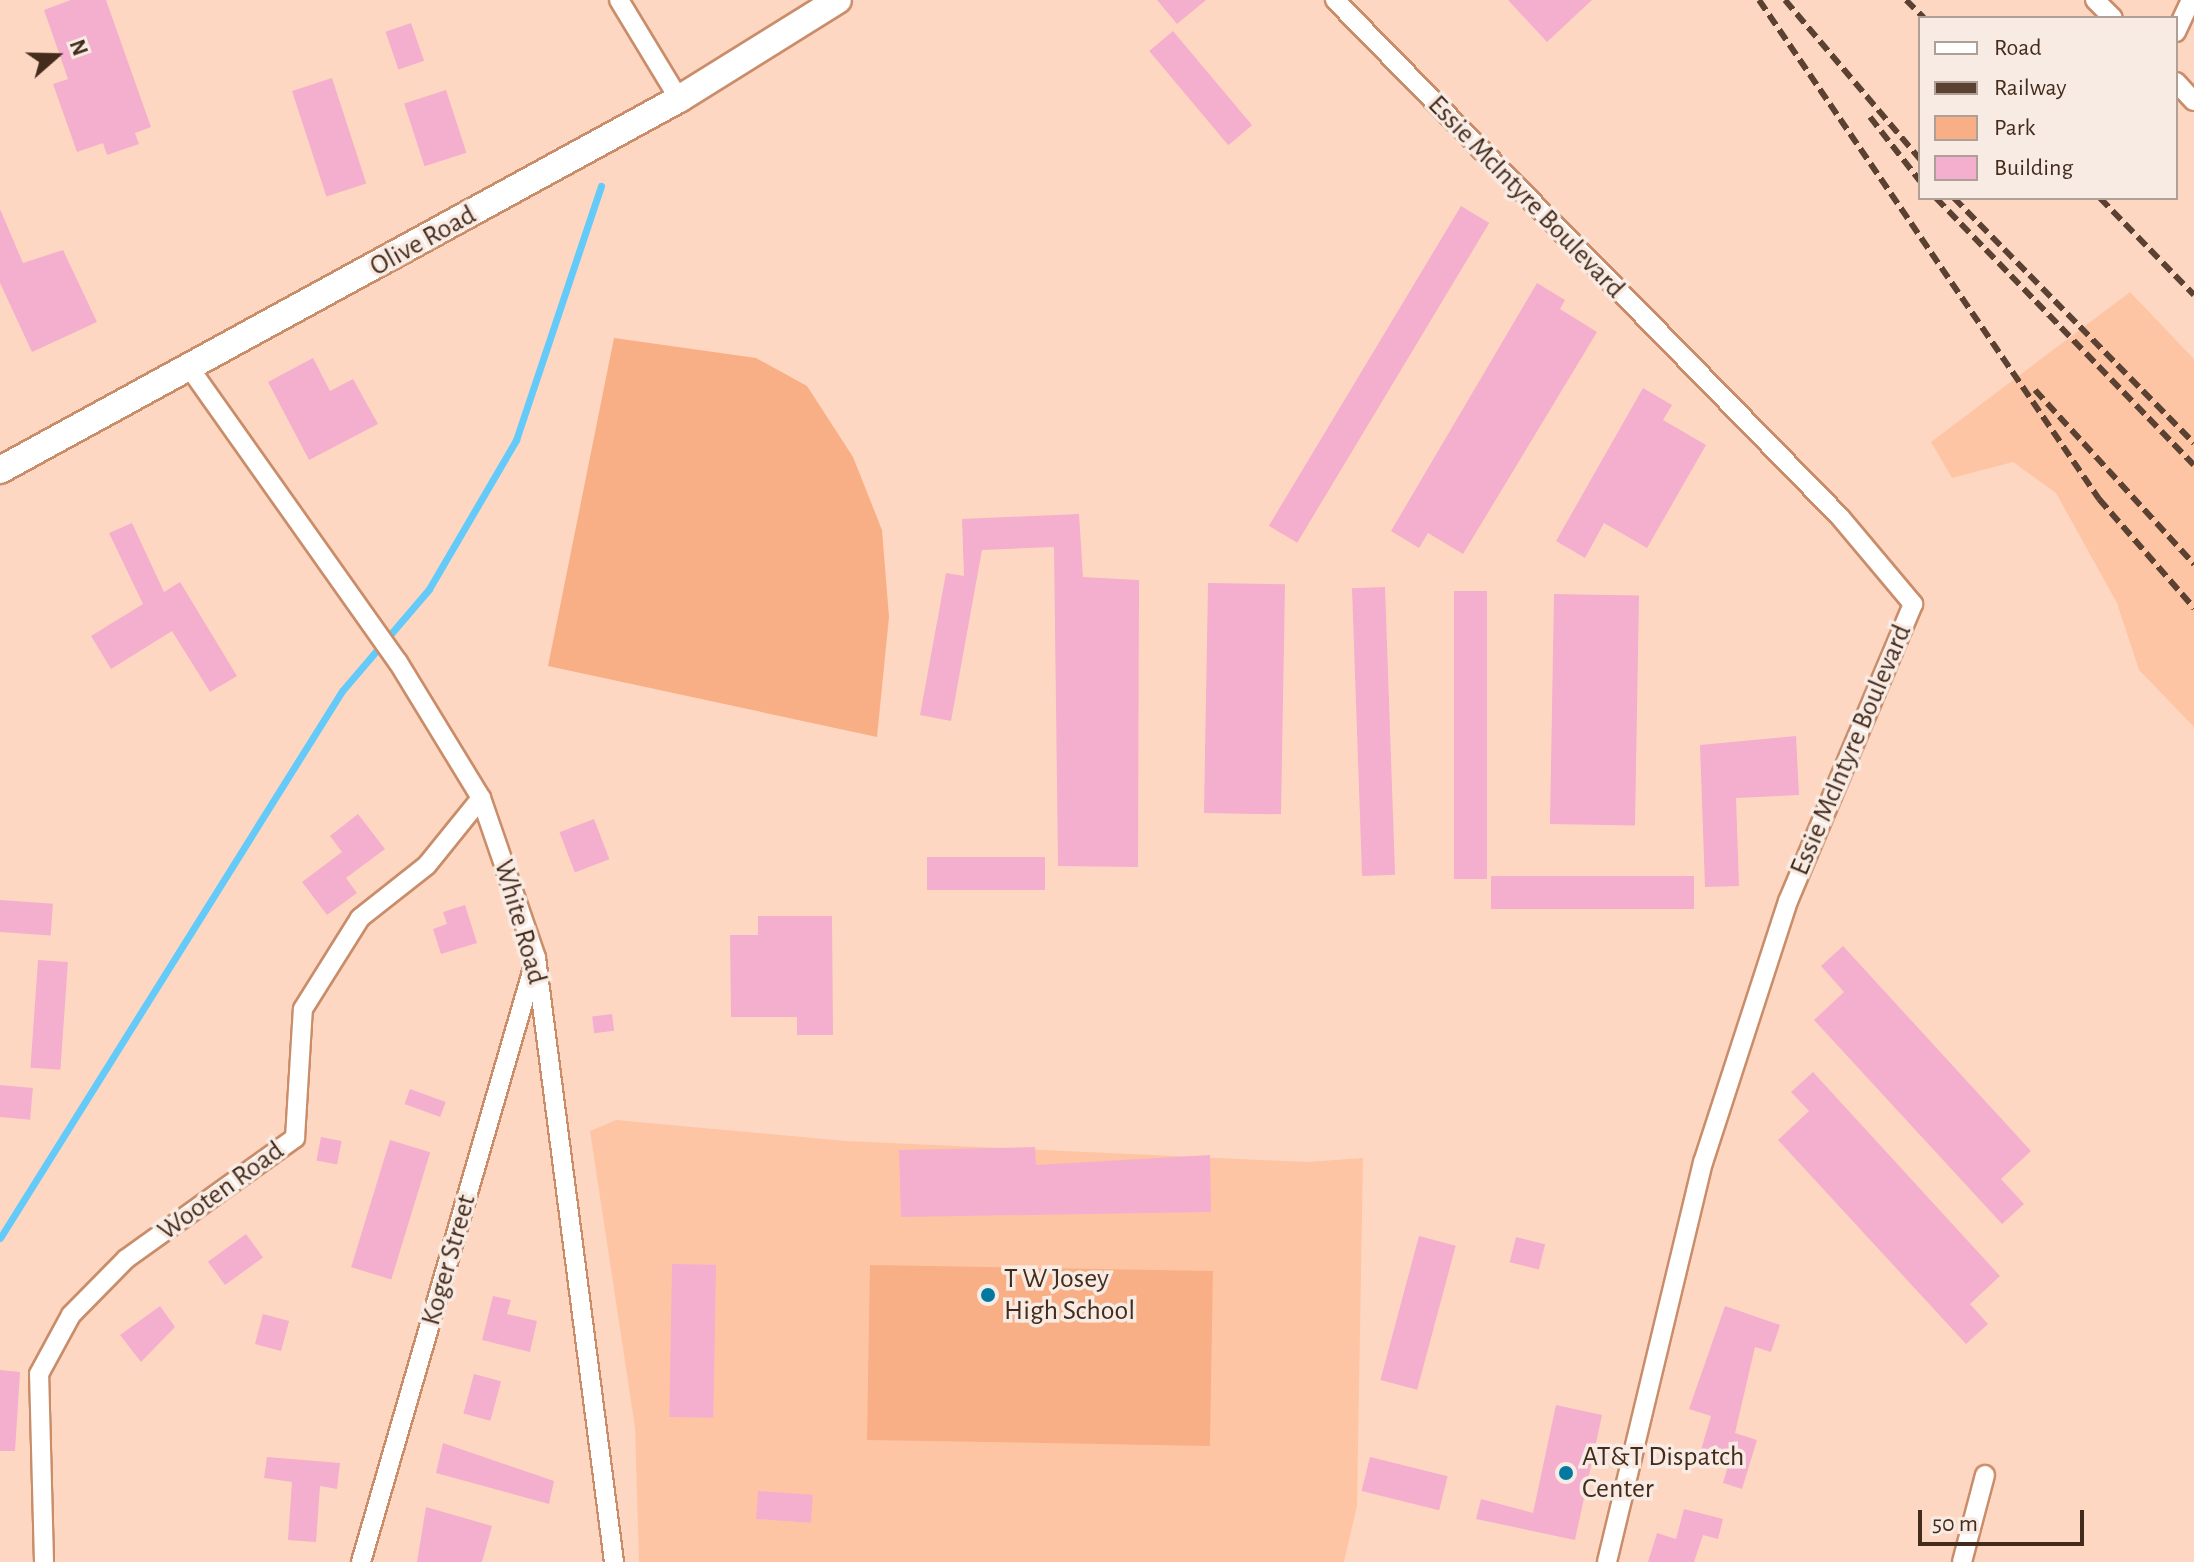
<!DOCTYPE html>
<html>
<head>
<meta charset="utf-8">
<style>
	body { margin:0 }
	#map { position:relative; width:2194px; height:1562px; overflow:hidden; background:#fed7c2; font-family:"Alegreya Sans",sans-serif }
	div>[style] { position:absolute }
	.built>* { inset:0; background:#fec5a5 }
	.green>* { inset:0; background:#f8af86; transform-origin:0 0 }
	.stream>* { height:7px; margin:-3.5px; padding:0 3.5px; transform-origin:3.5px; border-radius:3.5px; background:#63caf9 }
	.building>* { inset:0; background:#f3afcd; transform-origin:0 0 }
	.roads { filter:drop-shadow(2px 0 #c98d6a) drop-shadow(-2px 0 #c98d6a) drop-shadow(0 2px #c98d6a) drop-shadow(0 -2px #c98d6a) }
	.street>* { height:18px; margin:-9px; padding:0 9px; transform-origin:9px; border-radius:9px; background:#fff }
	.secondary>* { height:26px; margin:-13px; padding:0 13px; transform-origin:13px; border-radius:13px; background:#fff }
	.rail>* { height:6px; margin-top:-3px; transform-origin:0; background:repeating-linear-gradient(90deg,#5b4131 0 12px,transparent 0 18px) }
	.dots>* { width:22px; height:22px; translate:-50% -50%; box-sizing:border-box; border:4px solid #f8ebe3; border-radius:50% }
	span { translate:-50% -50%; white-space:nowrap; text-align:center; line-height:1.15; -webkit-text-stroke:7px #f8ebe3; paint-order:stroke }
	.street-label { font-size:28px; color:#442c1d }
	.poi-label { font-size:28px; color:#442c1d }
	.left { translate:0 -50%; text-align:left }
	.legend { position:absolute; left:1918px; top:16px; width:260px; height:184px; box-sizing:border-box; background:#f8ebe3; border:2px solid #b09f94; margin:0; padding:10px 14px; list-style:none; font-size:24px; color:#442c1d }
	.legend li { display:flex; align-items:center; gap:16px; height:40px }
	.legend b { width:40px; border:2px solid #b09f94 }
	.north { position:absolute; left:16px; top:16px; width:80px; height:80px; -webkit-text-stroke:6px #f8ebe3; paint-order:stroke; rotate:70deg; font-size:22px; font-weight:700; line-height:32px; text-align:center; color:#442c1d }
	.north::after { content:''; display:block; margin:auto; width:28px; height:36px; background:#442c1d; clip-path:polygon(50% 0,100% 100%,50% 72%,0 100%) }
	.scale { position:absolute; left:1918px; top:1510px; width:166px; height:36px; box-sizing:border-box; border:4px solid #442c1d; border-top:0; padding-left:10px; font-size:24px; line-height:28px; white-space:nowrap; color:#442c1d; -webkit-text-stroke:6px #f8ebe3; paint-order:stroke }
</style>
</head>
<body>
<div id="map">
	<div class="built">
		<div style="clip-path:polygon(2130px 292px,2194px 359px,2194px 727px,2139px 670px,2117px 603px,2056px 493px,2013px 462px,1952px 478px,1931px 442px)"></div>
		<div style="clip-path:polygon(616px 1120px,846px 1141px,1306px 1162px,1363px 1158px,1357px 1506px,1344px 1562px,639px 1562px,635px 1428px,590px 1131px)"></div>
	</div>
	<div class="green">
		<div style="clip-path:polygon(614px 338px,756px 358px,807px 386px,853px 457px,882px 530px,889px 617px,877px 737px,548px 666px)"></div>
		<div style="left:870px;top:1265px;width:343px;height:175px;rotate:1deg"></div>
	</div>
	<div class="stream">
		<div style="left:0;top:1238px;width:645px;rotate:-57.99deg"></div>
		<div style="left:342px;top:691px;width:134px;rotate:-49.5deg"></div>
		<div style="left:429px;top:589px;width:173px;rotate:-59.7deg"></div>
		<div style="left:516px;top:440px;width:268px;rotate:-71.5deg"></div>
	</div>
	<div class="building">
		<div style="clip-path:polygon(71px 0,106px 0,151px 127px,135px 133px,139px 144px,107px 155px,103px 143px,77px 152px,53px 84px,68px 79px,44px 10px)"></div>
		<div style="clip-path:polygon(1157px 0,1206px 0,1177px 24px)"></div>
		<div style="clip-path:polygon(1508px 0,1592px 0,1547px 42px)"></div>
		<div style="left:411px;top:23px;width:40px;height:27px;rotate:71deg"></div>
		<div style="left:1173px;top:31px;width:123px;height:31px;rotate:50deg"></div>
		<div style="left:332px;top:78px;width:111px;height:42px;rotate:72deg"></div>
		<div style="left:446px;top:90px;width:66px;height:44px;rotate:72deg"></div>
		<div style="left:1461px;top:206px;width:33px;height:373px;rotate:31deg"></div>
		<div style="clip-path:polygon(0 209px,23px 263px,63px 250px,97px 322px,32px 352px,0 283px)"></div>
		<div style="clip-path:polygon(1537px 283px,1565px 300px,1560px 309px,1597px 332px,1463px 554px,1428px 533px,1419px 548px,1391px 531px)"></div>
		<div style="clip-path:polygon(313px 358px,330px 391px,353px 379px,378px 424px,309px 460px,268px 382px)"></div>
		<div style="clip-path:polygon(1643px 388px,1672px 405px,1663px 420px,1706px 445px,1647px 548px,1604px 523px,1585px 558px,1556px 541px)"></div>
		<div style="clip-path:polygon(1079px 514px,1083px 577px,1139px 580px,1138px 867px,1058px 866px,1054px 547px,982px 550px,951px 721px,920px 715px,946px 573px,964px 576px,962px 519px)"></div>
		<div style="clip-path:polygon(132px 523px,164px 592px,180px 582px,237px 676px,210px 692px,172px 631px,111px 669px,91px 636px,143px 604px,109px 533px)"></div>
		<div style="left:1208px;top:583px;width:77px;height:230px;rotate:1deg"></div>
		<div style="left:1385px;top:587px;width:288px;height:33px;rotate:88deg"></div>
		<div style="left:1454px;top:591px;width:33px;height:288px"></div>
		<div style="left:1554px;top:594px;width:85px;height:230px;rotate:1deg"></div>
		<div style="clip-path:polygon(1796px 736px,1799px 795px,1736px 798px,1739px 886px,1705px 887px,1700px 745px)"></div>
		<div style="clip-path:polygon(358px 814px,385px 849px,346px 878px,357px 893px,327px 915px,302px 882px,342px 852px,330px 836px)"></div>
		<div style="left:594px;top:819px;width:43px;height:37px;rotate:69deg"></div>
		<div style="left:1045px;top:857px;width:33px;height:118px;rotate:90deg"></div>
		<div style="left:1694px;top:876px;width:33px;height:203px;rotate:90deg"></div>
		<div style="left:0;top:900px;width:53px;height:32px;rotate:4deg"></div>
		<div style="clip-path:polygon(465px 905px,477px 943px,441px 954px,433px 929px,447px 924px,443px 912px)"></div>
		<div style="clip-path:polygon(758px 916px,832px 916px,833px 1035px,797px 1035px,797px 1017px,731px 1017px,730px 935px,758px 935px)"></div>
		<div style="clip-path:polygon(1843px 946px,2031px 1151px,2001px 1179px,2024px 1204px,2002px 1224px,1814px 1020px,1844px 992px,1821px 966px)"></div>
		<div style="left:38px;top:960px;width:30px;height:108px;rotate:4deg"></div>
		<div style="left:612px;top:1014px;width:17px;height:20px;rotate:83deg"></div>
		<div style="clip-path:polygon(1813px 1072px,2000px 1276px,1970px 1304px,1988px 1324px,1966px 1344px,1778px 1140px,1809px 1111px,1791px 1092px)"></div>
		<div style="left:0;top:1085px;width:33px;height:32px;rotate:5deg"></div>
		<div style="left:410px;top:1089px;width:38px;height:16px;rotate:20deg"></div>
		<div style="left:321px;top:1137px;width:21px;height:24px;rotate:11deg"></div>
		<div style="left:390px;top:1140px;width:42px;height:133px;rotate:17deg"></div>
		<div style="clip-path:polygon(1035px 1147px,1036px 1165px,1210px 1155px,1211px 1212px,901px 1217px,899px 1150px)"></div>
		<div style="left:246px;top:1234px;width:29px;height:47px;rotate:54deg"></div>
		<div style="left:1419px;top:1236px;width:38px;height:149px;rotate:15deg"></div>
		<div style="left:1516px;top:1237px;width:30px;height:26px;rotate:14deg"></div>
		<div style="left:672px;top:1264px;width:44px;height:153px;rotate:1deg"></div>
		<div style="clip-path:polygon(493px 1296px,511px 1300px,507px 1314px,537px 1321px,530px 1352px,482px 1340px)"></div>
		<div style="clip-path:polygon(160px 1306px,175px 1327px,141px 1362px,120px 1335px)"></div>
		<div style="clip-path:polygon(1725px 1306px,1780px 1325px,1771px 1352px,1755px 1347px,1735px 1433px,1757px 1440px,1742px 1489px,1723px 1483px,1728px 1466px,1699px 1457px,1711px 1416px,1689px 1409px)"></div>
		<div style="left:263px;top:1314px;width:27px;height:31px;rotate:15deg"></div>
		<div style="clip-path:polygon(0 1370px,20px 1372px,15px 1451px,0 1451px)"></div>
		<div style="left:474px;top:1374px;width:28px;height:41px;rotate:15deg"></div>
		<div style="clip-path:polygon(1556px 1405px,1602px 1415px,1575px 1540px,1476px 1519px,1481px 1499px,1533px 1513px)"></div>
		<div style="clip-path:polygon(443px 1443px,554px 1481px,549px 1504px,436px 1473px)"></div>
		<div style="clip-path:polygon(267px 1457px,340px 1463px,337px 1489px,320px 1486px,316px 1542px,288px 1540px,292px 1482px,264px 1478px)"></div>
		<div style="left:1370px;top:1457px;width:80px;height:35px;rotate:14deg"></div>
		<div style="left:758px;top:1491px;width:55px;height:28px;rotate:4deg"></div>
		<div style="clip-path:polygon(426px 1507px,492px 1526px,482px 1562px,417px 1562px)"></div>
		<div style="clip-path:polygon(1684px 1509px,1723px 1519px,1718px 1539px,1703px 1535px,1694px 1562px,1648px 1562px,1657px 1533px,1676px 1539px)"></div>
	</div>
	<div class="roads">
		<div class="street">
			<div style="left:619px;top:0;width:116px;rotate:58.8deg"></div>
			<div style="left:1335px;top:0;width:723px;rotate:45.67deg"></div>
			<div style="left:1840px;top:517px;width:114px;rotate:50deg"></div>
			<div style="left:1913px;top:604px;width:322px;rotate:112.8deg"></div>
			<div style="left:1788px;top:901px;width:274px;rotate:108deg"></div>
			<div style="left:1703px;top:1162px;width:411px;rotate:103.5deg"></div>
			<div style="left:2095px;top:0;width:25px;rotate:45deg"></div>
			<div style="left:2176px;top:32px;width:35px;rotate:-65deg"></div>
			<div style="left:2176px;top:82px;width:26px;rotate:47deg"></div>
			<div style="left:191px;top:370px;width:358px;rotate:54.7deg"></div>
			<div style="left:398px;top:662px;width:159px;rotate:58.6deg"></div>
			<div style="left:481px;top:798px;width:169px;rotate:71deg"></div>
			<div style="left:536px;top:958px;width:609px;rotate:82.64deg"></div>
			<div style="left:44px;top:1562px;width:188px;rotate:-91.5deg"></div>
			<div style="left:39px;top:1374px;width:67px;rotate:-61.5deg"></div>
			<div style="left:71px;top:1315px;width:78px;rotate:-45.5deg"></div>
			<div style="left:126px;top:1259px;width:208px;rotate:-35.6deg"></div>
			<div style="left:295px;top:1138px;width:129px;rotate:-86.5deg"></div>
			<div style="left:303px;top:1009px;width:107px;rotate:-57.9deg"></div>
			<div style="left:360px;top:918px;width:85px;rotate:-38.3deg"></div>
			<div style="left:427px;top:865px;width:86px;rotate:-51.1deg"></div>
			<div style="left:361px;top:1562px;width:622px;rotate:-73.84deg"></div>
			<div style="left:1962px;top:1562px;width:90px;rotate:-75.2deg"></div>
		</div>
		<div class="secondary">
			<div style="left:0;top:470px;width:774px;rotate:-28.65deg"></div>
			<div style="left:679px;top:99px;width:187px;rotate:-31.9deg"></div>
		</div>
	</div>
	<div class="rail">
		<div style="left:1759px;top:0;width:604px;rotate:55.73deg"></div>
		<div style="left:2099px;top:499px;width:145px;rotate:48.9deg"></div>
		<div style="left:1785px;top:0;width:209px;rotate:49.7deg"></div>
		<div style="left:1906px;top:0;width:25px;rotate:45deg"></div>
		<div style="left:1870px;top:117px;width:81px;rotate:52deg"></div>
		<div style="left:1936px;top:198px;width:371px;rotate:46deg"></div>
		<div style="left:1954px;top:198px;width:343px;rotate:45.6deg"></div>
		<div style="left:2100px;top:198px;width:135px;rotate:45.9deg"></div>
		<div style="left:2035px;top:390px;width:236px;rotate:47.6deg"></div>
	</div>
	<div class="dots">
		<div style="left:988px;top:1295px;background:#0379a2"></div>
		<div style="left:1566px;top:1473px;background:#0379a2"></div>
	</div>
	<div class="street-label">
		<span style="left:1526px;top:197px;rotate:46deg">Essie McIntyre Boulevard</span>
		<span style="left:423px;top:241px;rotate:-29deg">Olive Road</span>
		<span style="left:1851px;top:750px;rotate:-67deg">Essie McIntyre Boulevard</span>
		<span style="left:520px;top:922px;rotate:74deg">White Road</span>
		<span style="left:221px;top:1191px;rotate:-36deg">Wooten Road</span>
		<span style="left:449px;top:1260px;rotate:-74deg">Koger Street</span>
	</div>
	<div class="poi-label">
		<span class="left" style="left:1004px;top:1295px">T W Josey<br>High School</span>
		<span class="left" style="left:1582px;top:1473px">AT&amp;T Dispatch<br>Center</span>
	</div>
	<ul class="legend">
	<li><b style="height:10px;background:#fff"></b>Road</li>
	<li><b style="height:10px;background:#5b4131"></b>Railway</li>
	<li><b style="height:22px;background:#f8af86"></b>Park</li>
	<li><b style="height:22px;background:#f3afcd"></b>Building</li>
	</ul>
	<div class="north">N</div>
	<div class="scale">50 m</div>
</div>
</body>
</html>
